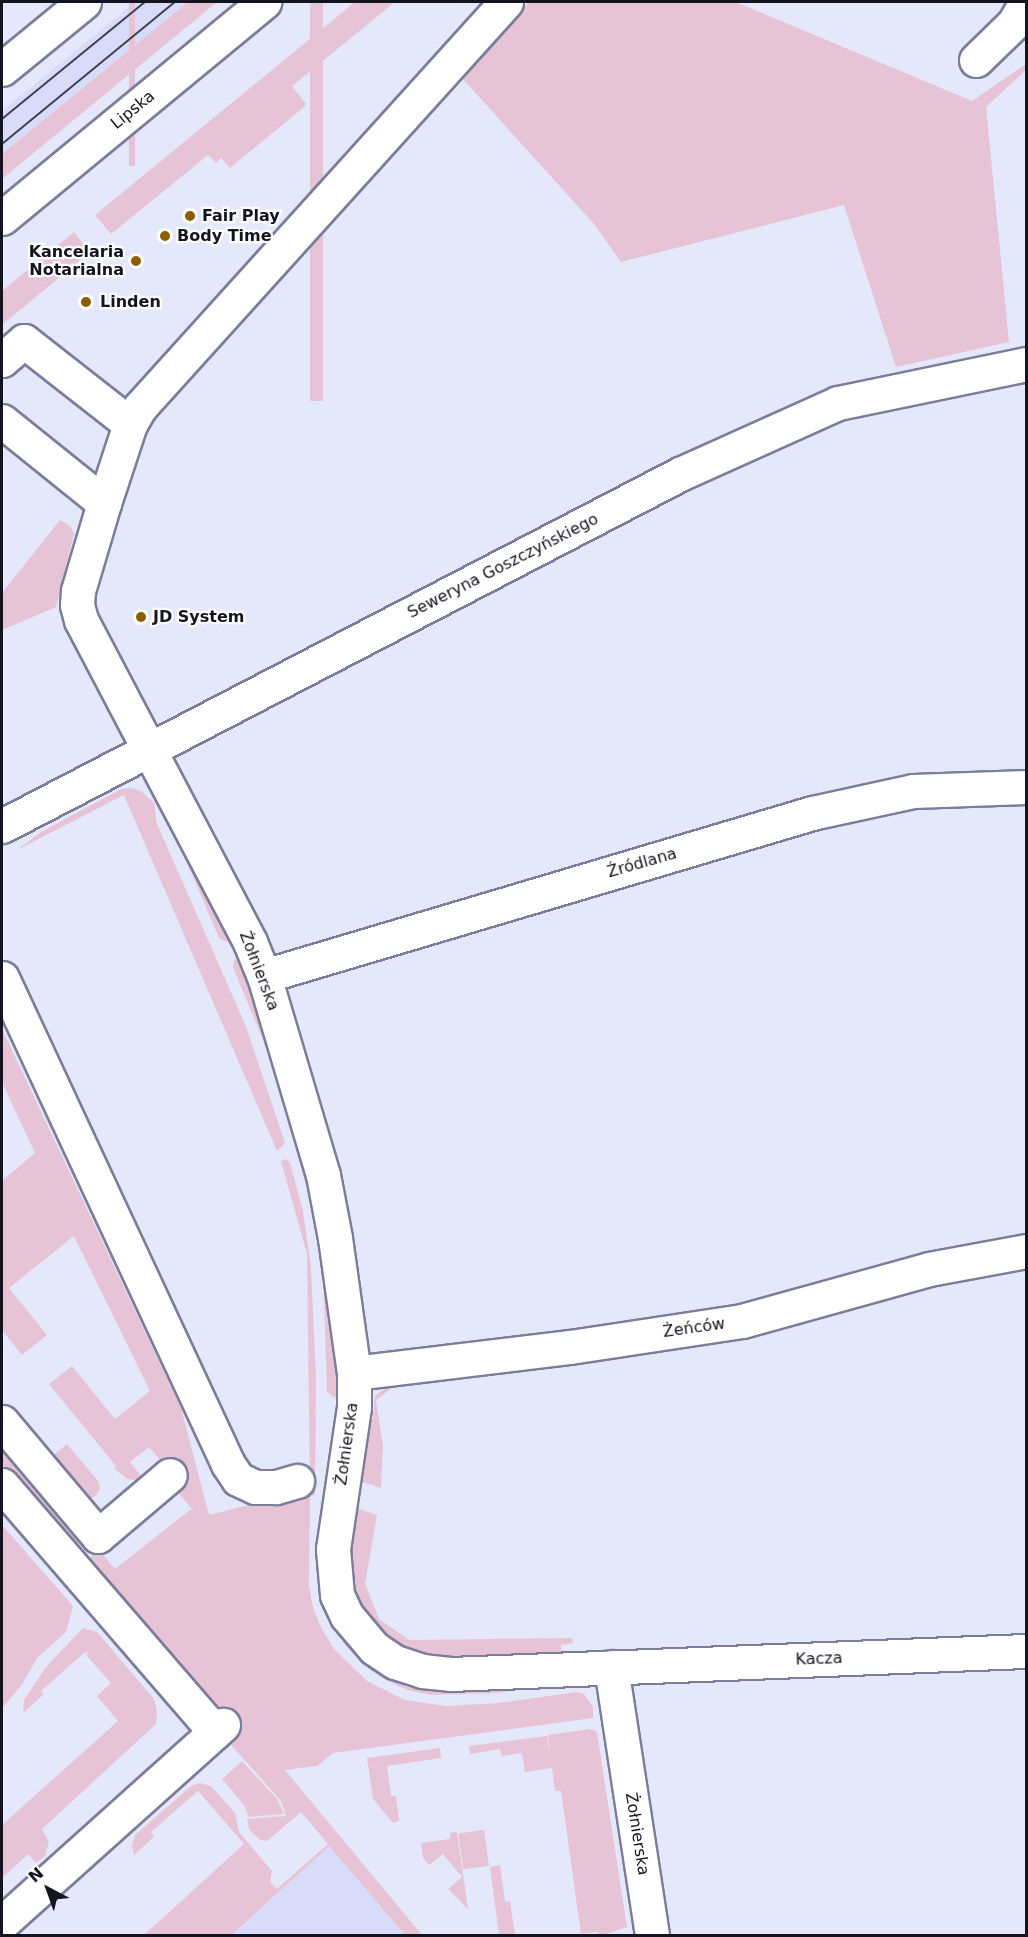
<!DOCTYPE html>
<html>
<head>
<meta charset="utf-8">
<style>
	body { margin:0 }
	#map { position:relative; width:1028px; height:1937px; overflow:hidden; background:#e5e7fb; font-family:"DejaVu Sans",sans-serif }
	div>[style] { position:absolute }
	.built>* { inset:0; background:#d8dbfa }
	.green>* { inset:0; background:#e6c4d6; transform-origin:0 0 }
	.roads { filter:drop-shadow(2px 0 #7b7d9a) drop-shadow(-2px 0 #7b7d9a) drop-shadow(0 2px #7b7d9a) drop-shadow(0 -2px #7b7d9a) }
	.minor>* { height:33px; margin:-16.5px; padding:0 16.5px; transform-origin:16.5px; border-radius:16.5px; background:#fff }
	.major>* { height:33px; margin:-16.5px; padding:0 16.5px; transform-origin:16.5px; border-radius:16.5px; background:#fff }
	.tram>* { height:1.5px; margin:-0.75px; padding:0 0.75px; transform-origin:0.75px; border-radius:0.75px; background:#3f404d }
	.dots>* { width:16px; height:16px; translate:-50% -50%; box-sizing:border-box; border:3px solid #fff; border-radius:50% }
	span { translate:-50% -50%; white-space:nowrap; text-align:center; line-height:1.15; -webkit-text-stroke:4.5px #fff; paint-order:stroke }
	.street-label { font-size:16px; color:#13141f }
	.poi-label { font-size:16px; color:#13141f; font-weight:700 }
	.left { translate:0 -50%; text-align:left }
	.right { translate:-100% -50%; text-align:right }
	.frame { position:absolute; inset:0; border:3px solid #13141f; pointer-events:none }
	.north { position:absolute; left:18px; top:1859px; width:60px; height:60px; -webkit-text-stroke:4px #fff; paint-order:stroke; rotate:319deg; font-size:16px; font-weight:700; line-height:24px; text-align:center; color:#13141f }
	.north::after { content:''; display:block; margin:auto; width:21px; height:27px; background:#13141f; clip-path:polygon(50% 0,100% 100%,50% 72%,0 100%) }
</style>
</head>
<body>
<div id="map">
	<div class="built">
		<div style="clip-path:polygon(135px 2px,188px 2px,2px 154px,2px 111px)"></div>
		<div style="clip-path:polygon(330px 1845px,405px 1936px,232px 1936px)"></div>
	</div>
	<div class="green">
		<div style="left:129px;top:2px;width:6px;height:164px"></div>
		<div style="clip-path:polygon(188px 2px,217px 2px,2px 179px,2px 154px)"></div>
		<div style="left:310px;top:2px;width:13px;height:399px"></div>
		<div style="clip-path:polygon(355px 2px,395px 2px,292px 86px,306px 104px,304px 107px,230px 168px,221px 158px,216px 163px,208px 155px,111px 234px,95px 215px)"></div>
		<div style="clip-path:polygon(529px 2px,736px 2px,972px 101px,1026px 64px,1026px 70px,986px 107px,1009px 342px,896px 367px,844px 205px,621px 262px,594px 224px,462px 78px)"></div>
		<div style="clip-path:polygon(74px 232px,90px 252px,2px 325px,2px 291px)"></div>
		<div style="clip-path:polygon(60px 520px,70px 526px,74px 534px,56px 607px,2px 630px,2px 593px)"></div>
		<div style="clip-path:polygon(131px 788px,141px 791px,154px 803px,157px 824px,245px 1024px,285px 1143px,277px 1151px,124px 795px,17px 850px,41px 832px,121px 789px)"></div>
		<div style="clip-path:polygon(168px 818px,234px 938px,227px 942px,219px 938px)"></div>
		<div style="clip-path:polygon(242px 957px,308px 1166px,342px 1396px,333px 1397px,327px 1391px,323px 1270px,314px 1213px,270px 1057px,233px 967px,234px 960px)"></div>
		<div style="clip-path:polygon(2px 1029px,181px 1408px,209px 1515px,310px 1490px,307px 1254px,281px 1161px,286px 1159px,290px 1163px,303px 1211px,311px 1267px,316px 1379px,315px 1495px,310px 1496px,309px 1585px,313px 1608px,322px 1629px,334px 1649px,367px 1681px,405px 1700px,446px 1706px,499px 1703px,577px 1692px,584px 1694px,593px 1707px,593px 1718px,333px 1753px,317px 1766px,285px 1770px,422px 1935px,405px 1935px,329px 1846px,232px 1935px,144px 1935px,244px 1844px,198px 1791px,151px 1832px,154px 1837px,134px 1855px,132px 1845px,135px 1835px,191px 1786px,200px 1783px,211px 1786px,235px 1813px,239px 1832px,272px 1871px,270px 1882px,277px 1889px,328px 1844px,301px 1812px,267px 1841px,260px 1840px,249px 1829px,247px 1819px,286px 1816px,281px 1801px,232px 1746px,223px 1725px,2px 1464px,2px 1442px,80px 1539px,77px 1543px,89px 1558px,99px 1550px,115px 1569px,190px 1510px,193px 1510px,175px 1489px,185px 1481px,178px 1457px,165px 1466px,149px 1447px,130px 1462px,145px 1481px,127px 1479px,114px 1468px,116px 1466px,49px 1384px,72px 1366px,115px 1419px,150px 1391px,74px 1236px,9px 1288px,47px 1335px,22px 1355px,2px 1330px,2px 1181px,35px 1153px,2px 1082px)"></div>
		<div style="clip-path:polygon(396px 1385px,376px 1400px,383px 1446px,381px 1488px,356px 1480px,363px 1420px,373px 1420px,375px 1396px,388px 1386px)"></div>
		<div style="clip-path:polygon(67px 1444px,98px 1481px,100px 1488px,96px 1496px,88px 1499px,49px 1459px)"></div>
		<div style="clip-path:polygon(353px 1507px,377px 1515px,365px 1584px,379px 1619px,409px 1640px,572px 1638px,573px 1643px,561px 1645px,562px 1656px,425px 1662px,366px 1624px,345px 1571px)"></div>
		<div style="clip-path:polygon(2px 1525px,73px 1606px,66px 1632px,38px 1657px,21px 1686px,2px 1708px)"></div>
		<div style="clip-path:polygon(321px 1593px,349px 1639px,524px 1682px,524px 1689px,497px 1693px,431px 1695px,407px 1690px,386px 1680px,370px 1670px,344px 1644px,326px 1611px)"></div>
		<div style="clip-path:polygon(83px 1628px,97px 1632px,154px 1699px,157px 1711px,156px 1724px,42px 1829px,49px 1842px,45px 1856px,36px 1863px,28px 1854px,2px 1878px,2px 1825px,118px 1721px,97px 1696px,111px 1683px,86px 1655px,89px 1652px,84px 1653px,41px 1691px,43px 1695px,23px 1713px,24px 1700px,46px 1667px)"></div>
		<div style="clip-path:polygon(590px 1729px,597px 1732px,627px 1927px,599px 1936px,597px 1932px,581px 1934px,561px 1791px,555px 1791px,552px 1768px,525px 1772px,522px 1753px,502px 1756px,500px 1749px,470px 1754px,469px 1746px,547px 1736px,550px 1758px,548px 1735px)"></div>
		<div style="clip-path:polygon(440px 1748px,441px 1758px,387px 1766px,391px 1796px,396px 1796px,399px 1821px,393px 1823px,373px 1799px,367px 1758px)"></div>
		<div style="clip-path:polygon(242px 1761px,277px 1799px,284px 1814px,249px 1817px,244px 1805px,222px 1779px)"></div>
		<div style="left:484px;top:1830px;width:36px;height:26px;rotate:82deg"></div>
		<div style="clip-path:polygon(457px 1832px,468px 1909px,448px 1889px,462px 1877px,443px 1854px,429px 1865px,423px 1858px,421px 1843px,450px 1839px,450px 1833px)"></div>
		<div style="clip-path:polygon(500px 1865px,505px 1902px,510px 1901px,515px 1935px,499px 1935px,490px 1867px)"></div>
	</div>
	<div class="roads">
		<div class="minor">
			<div style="left:506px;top:2px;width:546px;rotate:132.1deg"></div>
			<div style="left:140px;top:407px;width:20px;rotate:120deg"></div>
			<div style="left:130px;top:424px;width:83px;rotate:108.2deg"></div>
			<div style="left:104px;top:503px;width:92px;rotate:106.5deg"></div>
			<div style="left:78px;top:591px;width:14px;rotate:94deg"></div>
			<div style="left:77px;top:605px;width:16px;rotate:75deg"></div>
			<div style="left:81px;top:620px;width:364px;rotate:62.3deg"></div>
			<div style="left:250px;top:942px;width:37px;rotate:68deg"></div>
			<div style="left:264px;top:976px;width:208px;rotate:73.5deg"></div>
			<div style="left:323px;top:1175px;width:64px;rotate:79.2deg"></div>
			<div style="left:335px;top:1238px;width:136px;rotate:82deg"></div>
			<div style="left:354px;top:1373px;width:34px;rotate:90deg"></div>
			<div style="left:354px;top:1407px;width:144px;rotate:98.4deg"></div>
			<div style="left:333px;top:1549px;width:46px;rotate:85deg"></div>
			<div style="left:337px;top:1595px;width:23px;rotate:65deg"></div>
			<div style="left:347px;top:1616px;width:42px;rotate:49.8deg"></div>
			<div style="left:374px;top:1648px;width:25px;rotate:34deg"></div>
			<div style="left:395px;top:1662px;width:28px;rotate:18deg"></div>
			<div style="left:422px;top:1671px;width:28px;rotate:6deg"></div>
			<div style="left:450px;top:1674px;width:576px;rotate:-2.29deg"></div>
			<div style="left:976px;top:60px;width:53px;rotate:-44.2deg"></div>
			<div style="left:1014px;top:23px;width:24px;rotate:-60deg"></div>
			<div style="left:2px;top:360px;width:29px;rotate:-41deg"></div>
			<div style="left:24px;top:341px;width:135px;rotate:38.1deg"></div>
			<div style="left:2px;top:421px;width:131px;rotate:38.8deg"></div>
			<div style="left:2px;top:826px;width:764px;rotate:-27.44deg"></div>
			<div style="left:680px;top:474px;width:173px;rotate:-24.2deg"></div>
			<div style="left:838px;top:403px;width:192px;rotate:-11.7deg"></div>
			<div style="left:264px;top:976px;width:572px;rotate:-16.56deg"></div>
			<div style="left:812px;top:813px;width:103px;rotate:-12.3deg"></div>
			<div style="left:913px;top:791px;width:113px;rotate:-2deg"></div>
			<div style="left:2px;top:978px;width:536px;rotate:65.06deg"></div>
			<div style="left:228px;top:1464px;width:18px;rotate:56deg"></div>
			<div style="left:238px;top:1479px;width:19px;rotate:25deg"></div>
			<div style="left:255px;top:1487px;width:21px"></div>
			<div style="left:276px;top:1487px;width:22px;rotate:-16deg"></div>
			<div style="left:354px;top:1373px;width:218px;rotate:-6.9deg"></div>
			<div style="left:570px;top:1347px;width:174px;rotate:-8.6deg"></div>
			<div style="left:742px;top:1321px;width:194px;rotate:-15.5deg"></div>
			<div style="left:929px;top:1269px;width:99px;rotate:-10.5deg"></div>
			<div style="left:2px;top:1422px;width:149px;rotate:49.9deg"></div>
			<div style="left:98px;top:1536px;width:94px;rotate:-40.3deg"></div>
			<div style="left:2px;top:1485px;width:326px;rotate:49.2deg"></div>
			<div style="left:611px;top:1667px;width:272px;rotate:81.3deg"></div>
			<div style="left:2px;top:1923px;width:297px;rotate:-41.9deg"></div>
		</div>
		<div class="major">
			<div style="left:2px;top:69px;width:106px;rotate:-39.3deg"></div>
			<div style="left:2px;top:218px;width:340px;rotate:-39.5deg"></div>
		</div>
	</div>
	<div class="tram">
		<div style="left:2px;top:119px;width:185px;rotate:-39.3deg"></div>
		<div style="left:2px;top:144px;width:224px;rotate:-39.4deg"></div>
	</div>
	<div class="dots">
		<div style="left:190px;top:216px;background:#8b5f01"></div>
		<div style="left:165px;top:236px;background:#8b5f01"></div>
		<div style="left:136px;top:261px;background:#8b5f01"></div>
		<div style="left:86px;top:302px;background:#8b5f01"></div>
		<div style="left:141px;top:617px;background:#8b5f01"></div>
	</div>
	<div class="street-label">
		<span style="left:133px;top:110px;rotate:-39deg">Lipska</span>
		<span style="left:503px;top:566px;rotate:-27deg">Seweryna Goszczyńskiego</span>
		<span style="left:642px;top:863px;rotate:-16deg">Źródlana</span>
		<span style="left:259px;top:971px;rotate:69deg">Żołnierska</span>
		<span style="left:694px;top:1328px;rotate:-8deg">Żeńców</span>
		<span style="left:347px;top:1444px;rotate:-82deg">Żołnierska</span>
		<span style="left:819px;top:1659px;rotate:-2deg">Kacza</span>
		<span style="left:637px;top:1834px;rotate:81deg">Żołnierska</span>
	</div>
	<div class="poi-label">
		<span class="left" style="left:202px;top:216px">Fair Play</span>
		<span class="left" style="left:177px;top:236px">Body Time</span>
		<span class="right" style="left:124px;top:261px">Kancelaria<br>Notarialna</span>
		<span class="left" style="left:100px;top:302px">Linden</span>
		<span class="left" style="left:153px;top:617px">JD System</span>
	</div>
	<div class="frame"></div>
	<div class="north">N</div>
</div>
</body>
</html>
